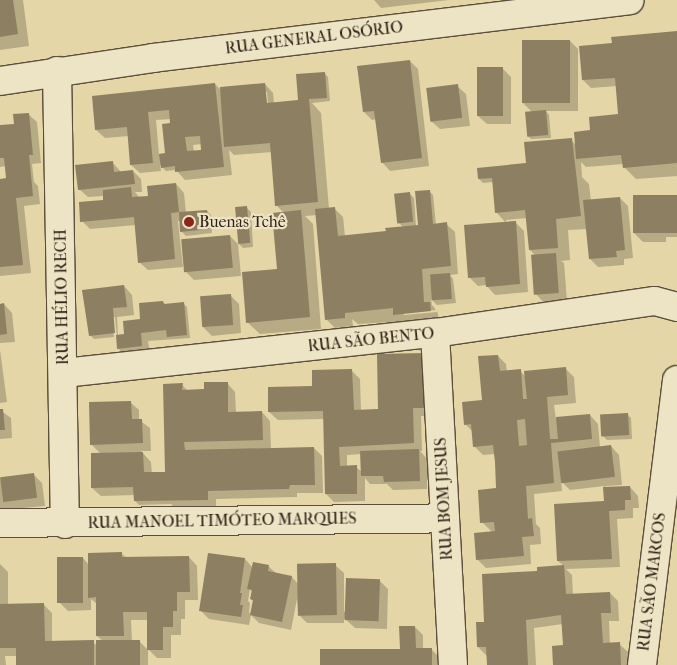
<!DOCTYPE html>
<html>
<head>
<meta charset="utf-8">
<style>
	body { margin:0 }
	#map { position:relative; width:677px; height:665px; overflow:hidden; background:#e4d6a6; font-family:"IM FELL French Canon",serif }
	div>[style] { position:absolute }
	.shadow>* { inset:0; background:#0003 }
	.building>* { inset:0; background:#8d7f61; transform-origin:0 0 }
	.roads { filter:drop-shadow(1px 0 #5c4e3b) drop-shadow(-1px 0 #5c4e3b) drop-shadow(0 1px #5c4e3b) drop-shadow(0 -1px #5c4e3b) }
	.minor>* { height:28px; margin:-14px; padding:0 14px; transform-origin:14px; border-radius:14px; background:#ede4c5 }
	.tertiary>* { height:28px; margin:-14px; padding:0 14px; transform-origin:14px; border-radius:14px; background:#ede4c5 }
	.dots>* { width:14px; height:14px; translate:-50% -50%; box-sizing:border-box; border:2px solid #ede4c5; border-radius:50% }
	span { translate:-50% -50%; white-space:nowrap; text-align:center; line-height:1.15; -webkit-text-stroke:4.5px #ede4c5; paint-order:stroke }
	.street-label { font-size:16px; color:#2f2017 }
	.poi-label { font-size:16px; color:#2f2017 }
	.left { translate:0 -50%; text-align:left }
</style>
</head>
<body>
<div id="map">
	<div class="shadow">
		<div style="clip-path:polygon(0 0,23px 0,29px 46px,0 50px)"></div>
		<div style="clip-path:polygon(374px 0,449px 0,381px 8px)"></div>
		<div style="clip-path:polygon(677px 33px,677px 176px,636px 179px,624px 167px,623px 164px,586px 167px,581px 162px,582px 177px,589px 184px,591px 201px,620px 198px,628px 206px,633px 258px,624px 259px,624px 265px,598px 267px,590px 259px,587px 229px,568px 230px,570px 260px,561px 261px,564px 263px,567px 301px,544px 303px,536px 294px,536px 256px,530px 250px,527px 218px,506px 220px,506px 223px,496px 212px,493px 182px,483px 183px,479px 179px,527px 164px,571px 140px,576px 145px,591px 132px,619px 116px,617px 86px,591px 88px,583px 80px,613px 45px)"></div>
		<div style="clip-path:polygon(570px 41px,578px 49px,578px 111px,546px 111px,549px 115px,551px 138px,531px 139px,527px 135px,532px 112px,523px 103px)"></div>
		<div style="clip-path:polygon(410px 61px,418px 69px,429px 166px,390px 171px,382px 162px,377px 119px,372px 120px,364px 112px)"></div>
		<div style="clip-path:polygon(502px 68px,511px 77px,511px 124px,487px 124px,478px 116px)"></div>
		<div style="clip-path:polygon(evenodd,324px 73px,328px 77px,330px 101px,312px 103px,321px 113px,329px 209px,335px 209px,343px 217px,345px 236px,387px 232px,403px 227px,398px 222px,410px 194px,414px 198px,416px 226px,420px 226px,429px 191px,433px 195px,436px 225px,446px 224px,455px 232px,458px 274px,450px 275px,453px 279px,456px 303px,437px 305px,431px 299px,432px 305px,436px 310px,404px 313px,404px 315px,437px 312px,437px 310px,439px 319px,358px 324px,352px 319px,353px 326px,335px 328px,327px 320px,317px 215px,305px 216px,313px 224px,321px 329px,260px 334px,247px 322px,278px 270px,284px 213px,276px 205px,272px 152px,234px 155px,229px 150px,232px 175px,185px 180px,176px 170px,166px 171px,160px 165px,161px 171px,140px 173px,131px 165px,129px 136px,105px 138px,96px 130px,215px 84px,221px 90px,265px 84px,273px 93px,274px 103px,299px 101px,324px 73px,264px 92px,267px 92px,268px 104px,265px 104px,264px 92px,324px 73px,171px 119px,166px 154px,159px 155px,156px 120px,171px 119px,324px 73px,202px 144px,203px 151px,194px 152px,193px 145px,202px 144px)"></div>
		<div style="clip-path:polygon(457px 86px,466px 94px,470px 126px,440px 129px,431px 121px)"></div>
		<div style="clip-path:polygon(28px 114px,37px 122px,41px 163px,32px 164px,34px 182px,38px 186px,40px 204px,24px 206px,31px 273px,0 276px,0 181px,9px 180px,6px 166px,0 167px,0 126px,15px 125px)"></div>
		<div style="clip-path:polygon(112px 162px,121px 172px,133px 171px,141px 179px,142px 192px,135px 192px,139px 197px,149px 197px,176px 184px,184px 193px,186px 213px,207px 211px,211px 215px,212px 233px,186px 236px,182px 232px,181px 221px,178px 221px,183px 267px,148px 270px,139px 262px,136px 225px,90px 229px,82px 221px,105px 201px,104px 196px,88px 197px,79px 189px)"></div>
		<div style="clip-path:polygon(677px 197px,677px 237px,666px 237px,666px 242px,643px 242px,634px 233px)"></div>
		<div style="clip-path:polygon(247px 208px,251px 212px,253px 247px,243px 248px,239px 244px)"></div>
		<div style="clip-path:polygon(515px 222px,524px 231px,528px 292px,495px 295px,486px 285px,478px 286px,470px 278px)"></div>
		<div style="clip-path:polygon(230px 236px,238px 244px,241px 276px,194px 280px,186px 272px)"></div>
		<div style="clip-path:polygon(124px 286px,132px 295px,134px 315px,117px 317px,118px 336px,126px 335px,163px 302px,166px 305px,183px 303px,187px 307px,190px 338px,148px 341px,150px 354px,126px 357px,118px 348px,115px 317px,112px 317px,114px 337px,94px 339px,90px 335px)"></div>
		<div style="clip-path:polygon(230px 295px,239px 304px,241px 333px,212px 336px,203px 327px)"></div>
		<div style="clip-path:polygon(4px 304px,12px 313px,15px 342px,0 343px,0 305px)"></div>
		<div style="clip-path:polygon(0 350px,7px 402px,0 403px)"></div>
		<div style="clip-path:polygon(evenodd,378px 355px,434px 416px,421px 416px,422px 451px,420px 451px,427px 459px,427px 489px,393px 490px,387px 484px,370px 484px,365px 478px,365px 501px,334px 502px,326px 494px,324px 419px,278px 420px,269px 412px,314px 387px,352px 371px,360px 379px,361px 411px,380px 410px,378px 355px,362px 454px,362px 472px,356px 467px,347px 467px,347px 455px,362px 454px)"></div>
		<div style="clip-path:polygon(498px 356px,506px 364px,507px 372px,520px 371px,526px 377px,565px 368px,574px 377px,576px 403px,554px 405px,556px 419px,590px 415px,598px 424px,600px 447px,611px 446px,619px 455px,622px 485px,605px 486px,606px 488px,630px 487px,638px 496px,639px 508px,633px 508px,633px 518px,617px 519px,620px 567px,566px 569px,572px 575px,573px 595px,610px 593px,618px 601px,619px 621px,609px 621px,610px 644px,619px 644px,628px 652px,629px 665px,554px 665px,564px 646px,563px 624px,534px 628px,536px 665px,488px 665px,487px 656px,478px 647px,486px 623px,538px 573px,564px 566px,558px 561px,605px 503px,604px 486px,570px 490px,561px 481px,562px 491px,534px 494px,536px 524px,540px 528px,541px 544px,530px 545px,531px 564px,486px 568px,477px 559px,492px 532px,482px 522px,498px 489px,495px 454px,483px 455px,475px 447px,473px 432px,465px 424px,483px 401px)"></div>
		<div style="clip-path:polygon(227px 383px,235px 392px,236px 413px,262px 412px,270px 421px,271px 449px,314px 448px,322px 456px,323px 493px,297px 493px,297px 497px,216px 499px,216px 507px,175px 508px,171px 504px,139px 505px,135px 501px,135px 495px,101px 496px,92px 488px,101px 454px,91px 444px,130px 402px,139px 410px,139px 420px,150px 428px,151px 451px,141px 451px,151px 462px,152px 474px,166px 473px,182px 385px,188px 391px,205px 390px)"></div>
		<div style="clip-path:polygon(0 410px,11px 418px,12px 438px,0 439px)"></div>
		<div style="clip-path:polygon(627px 414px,631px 418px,632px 439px,607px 440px,603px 436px)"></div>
		<div style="clip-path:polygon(34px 475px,42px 483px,45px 506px,0 510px,0 478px)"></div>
		<div style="clip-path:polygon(122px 554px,127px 558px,189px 557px,197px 566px,198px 600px,185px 600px,185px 619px,181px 619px,181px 635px,171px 635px,171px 658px,157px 658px,148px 649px,148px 620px,131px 620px,132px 642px,140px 642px,148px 650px,148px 665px,17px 665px,17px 656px,5px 656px,6px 665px,0 665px,0 564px,8px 572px,8px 605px,44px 605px,52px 613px,52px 642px,93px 642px,97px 646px,104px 642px,97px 636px,97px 604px,91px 599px,91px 610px,68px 611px,59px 602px,83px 558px,89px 565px)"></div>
		<div style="clip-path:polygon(evenodd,245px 559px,253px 568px,268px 566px,277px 574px,292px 577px,298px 584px,335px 565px,344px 573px,344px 612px,379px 580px,388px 589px,387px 629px,355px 628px,344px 618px,344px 623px,307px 623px,299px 615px,297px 599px,291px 630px,259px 623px,251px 615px,249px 625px,209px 619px,201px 611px,245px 559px,250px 589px,252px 592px,251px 599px,254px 602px,251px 615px,249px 612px,250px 603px,248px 601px,250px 589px)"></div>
		<div style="clip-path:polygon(415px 627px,423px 635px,423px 650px,432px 650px,440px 658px,440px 665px,321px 665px,401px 650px)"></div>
	</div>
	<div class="building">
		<div style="clip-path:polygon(0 0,13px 0,18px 34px,0 37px)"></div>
		<div style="clip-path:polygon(677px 31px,677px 163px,623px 168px,621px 155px,576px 159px,574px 132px,590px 130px,589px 117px,618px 114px,615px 78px,582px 80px,579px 46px,612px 43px,611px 37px)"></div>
		<div style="left:522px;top:40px;width:48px;height:63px"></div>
		<div style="clip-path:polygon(410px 60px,422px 158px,381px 163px,374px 111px,363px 112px,357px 66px)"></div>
		<div style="left:477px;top:67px;width:26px;height:49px"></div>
		<div style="clip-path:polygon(325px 72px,327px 98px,309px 99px,318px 202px,275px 206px,270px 143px,224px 147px,220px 87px,265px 83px,267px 103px,298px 100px,296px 74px)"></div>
		<div style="clip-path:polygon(evenodd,215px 83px,224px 167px,175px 172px,175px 166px,161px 168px,159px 154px,165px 153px,162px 124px,170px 123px,169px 110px,148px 112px,153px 163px,130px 165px,127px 127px,95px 130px,92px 96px,215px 83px,200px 136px,201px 150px,187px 151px,185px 137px,200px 136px)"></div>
		<div style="left:458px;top:84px;width:34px;height:32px;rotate:83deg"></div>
		<div style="left:546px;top:110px;width:25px;height:21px;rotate:85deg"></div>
		<div style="clip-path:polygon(29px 113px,33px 155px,29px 155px,33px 196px,16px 198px,23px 265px,0 267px,0 179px,6px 178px,4px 158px,0 158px,0 125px,14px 124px,13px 114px)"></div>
		<div style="clip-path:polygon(572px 138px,581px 216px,556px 219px,558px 248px,529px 250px,525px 210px,495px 213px,492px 178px,478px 179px,477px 168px,526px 163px,524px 142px)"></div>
		<div style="clip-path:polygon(113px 161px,114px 172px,133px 170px,135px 184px,78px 190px,75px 165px)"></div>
		<div style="clip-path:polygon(176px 183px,179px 212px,207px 210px,209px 229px,180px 232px,179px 212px,171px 213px,175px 259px,138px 263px,134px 217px,80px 222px,79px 202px,103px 200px,103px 190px,131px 187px,132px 197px,148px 196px,147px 186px)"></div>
		<div style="clip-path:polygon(430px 190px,433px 224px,447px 222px,451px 266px,422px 269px,424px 302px,430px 302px,431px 311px,393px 315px,393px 308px,345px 313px,345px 318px,325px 320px,315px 209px,335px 207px,338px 236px,386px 231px,385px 228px,418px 225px,415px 191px)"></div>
		<div style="left:410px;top:192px;width:30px;height:16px;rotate:84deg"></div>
		<div style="left:677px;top:195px;width:38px;height:44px;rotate:90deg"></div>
		<div style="clip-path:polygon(620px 197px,625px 250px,616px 251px,617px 257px,589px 259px,583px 200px)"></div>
		<div style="left:247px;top:206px;width:37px;height:12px;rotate:85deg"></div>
		<div style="clip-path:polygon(301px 210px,310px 317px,246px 323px,242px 272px,277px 269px,272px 213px)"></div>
		<div style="clip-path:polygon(516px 221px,520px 284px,486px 287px,485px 277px,468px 278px,464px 225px)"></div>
		<div style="left:230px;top:235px;width:33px;height:49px;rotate:85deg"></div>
		<div style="left:556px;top:253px;width:40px;height:25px;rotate:86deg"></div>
		<div style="left:450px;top:273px;width:26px;height:20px;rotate:86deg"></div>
		<div style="clip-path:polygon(124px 285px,127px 307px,113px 308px,115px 333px,89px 336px,82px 290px)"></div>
		<div style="left:231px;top:294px;width:31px;height:31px;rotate:86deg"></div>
		<div style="clip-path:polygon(163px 301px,164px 304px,184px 302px,187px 335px,167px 337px,166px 330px,141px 333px,142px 346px,117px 349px,116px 335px,124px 334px,123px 321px,140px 319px,139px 303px)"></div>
		<div style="clip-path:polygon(4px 303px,7px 334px,0 335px,0 304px)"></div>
		<div style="clip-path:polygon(425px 353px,426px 408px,413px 408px,414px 443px,339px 447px,340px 466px,357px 465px,357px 494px,325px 494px,323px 411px,268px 412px,268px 387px,312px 386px,312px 370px,352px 369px,354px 410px,378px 409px,377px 354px)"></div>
		<div style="clip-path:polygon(evenodd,498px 355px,500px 371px,521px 369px,523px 399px,527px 399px,524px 371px,566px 367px,568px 395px,547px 397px,550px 439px,558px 439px,556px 417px,590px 414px,592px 439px,551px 443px,554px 483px,526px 486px,528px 519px,532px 518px,534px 536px,522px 537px,524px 556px,476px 560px,474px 533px,495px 531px,494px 522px,480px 523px,478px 490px,496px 488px,495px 462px,493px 445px,473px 447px,471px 424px,464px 425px,462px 402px,482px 400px,478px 356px,498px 355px,525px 419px,527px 445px,519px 446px,517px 420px,525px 419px)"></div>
		<div style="clip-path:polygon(204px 382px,228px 382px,228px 412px,262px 411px,263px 440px,184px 442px,185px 450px,314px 447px,315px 485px,290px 485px,289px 489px,208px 491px,208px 500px,134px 501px,133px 487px,91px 488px,91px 453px,143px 452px,144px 472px,165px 472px,163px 384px,183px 383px,182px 390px,204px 389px)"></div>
		<div style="clip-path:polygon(131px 401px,132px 419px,142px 419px,143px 443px,90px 445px,89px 402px)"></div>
		<div style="clip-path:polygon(0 409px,3px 409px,5px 430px,0 430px)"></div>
		<div style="left:628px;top:413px;width:22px;height:28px;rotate:87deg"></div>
		<div style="left:611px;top:445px;width:32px;height:54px;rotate:83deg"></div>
		<div style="clip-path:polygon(419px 449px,420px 481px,384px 482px,383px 476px,361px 476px,360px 451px)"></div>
		<div style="left:34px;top:473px;width:25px;height:34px;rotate:83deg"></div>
		<div style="clip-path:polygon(630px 486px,631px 500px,625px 500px,625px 510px,609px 511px,612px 559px,557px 561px,554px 504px,604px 501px,603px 487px)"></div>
		<div style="clip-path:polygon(122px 552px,122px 557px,189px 556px,190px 592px,177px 592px,177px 611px,173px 611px,173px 627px,163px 627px,163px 650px,147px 650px,147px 612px,123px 612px,124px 636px,96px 636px,96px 597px,88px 598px,88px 553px)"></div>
		<div style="clip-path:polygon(208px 553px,245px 558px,240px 593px,242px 593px,240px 605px,243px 605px,241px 617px,199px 611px)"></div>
		<div style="left:57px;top:557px;width:26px;height:46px"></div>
		<div style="clip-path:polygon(253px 562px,269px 565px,268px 571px,292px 576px,282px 622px,250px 615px,253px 600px,250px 599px,252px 590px,247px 589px)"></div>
		<div style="left:336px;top:563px;width:52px;height:39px;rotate:89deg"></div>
		<div style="clip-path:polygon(564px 565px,566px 594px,610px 592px,611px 613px,601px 613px,603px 643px,620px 642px,621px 665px,553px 665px,552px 646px,563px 645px,561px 615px,526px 620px,528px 665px,487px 665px,486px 647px,477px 647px,476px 622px,484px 622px,482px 574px,537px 571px,537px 567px)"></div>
		<div style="left:346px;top:578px;width:34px;height:42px;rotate:2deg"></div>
		<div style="clip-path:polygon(44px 603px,45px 641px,94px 640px,94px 665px,16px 665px,16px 648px,0 648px,0 604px)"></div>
		<div style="clip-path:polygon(399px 626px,415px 626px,416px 648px,432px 648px,432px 665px,320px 665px,320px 649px,400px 649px)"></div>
		<div style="left:140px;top:640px;width:25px;height:44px;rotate:90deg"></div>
	</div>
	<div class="roads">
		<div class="minor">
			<div style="left:57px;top:71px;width:453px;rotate:89deg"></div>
			<div style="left:435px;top:333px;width:332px;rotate:86.9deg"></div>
			<div style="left:64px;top:373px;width:373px;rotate:-6.2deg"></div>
			<div style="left:435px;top:333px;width:222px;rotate:-8.3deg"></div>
			<div style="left:655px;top:301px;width:23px;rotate:15deg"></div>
			<div style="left:0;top:523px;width:445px;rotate:-0.6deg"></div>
			<div style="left:642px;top:665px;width:287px;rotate:-83deg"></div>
		</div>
		<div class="tertiary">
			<div style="left:0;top:81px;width:155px;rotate:-8.5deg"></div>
			<div style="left:153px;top:58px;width:480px;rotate:-6.9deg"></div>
		</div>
	</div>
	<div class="dots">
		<div style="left:189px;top:222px;background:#8f2418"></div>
	</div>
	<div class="street-label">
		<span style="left:314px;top:38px;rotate:-7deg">RUA GENERAL OSÓRIO</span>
		<span style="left:62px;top:297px;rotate:-91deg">RUA HÉLIO RECH</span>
		<span style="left:371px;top:340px;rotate:-6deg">RUA SÃO BENTO</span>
		<span style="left:444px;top:499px;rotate:-93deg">RUA BOM JESUS</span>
		<span style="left:222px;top:521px;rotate:-1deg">RUA MANOEL TIMÓTEO MARQUES</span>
		<span style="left:652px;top:582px;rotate:-83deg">RUA SÃO MARCOS</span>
	</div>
	<div class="poi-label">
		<span class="left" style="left:199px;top:222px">Buenas Tchê</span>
	</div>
</div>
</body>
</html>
